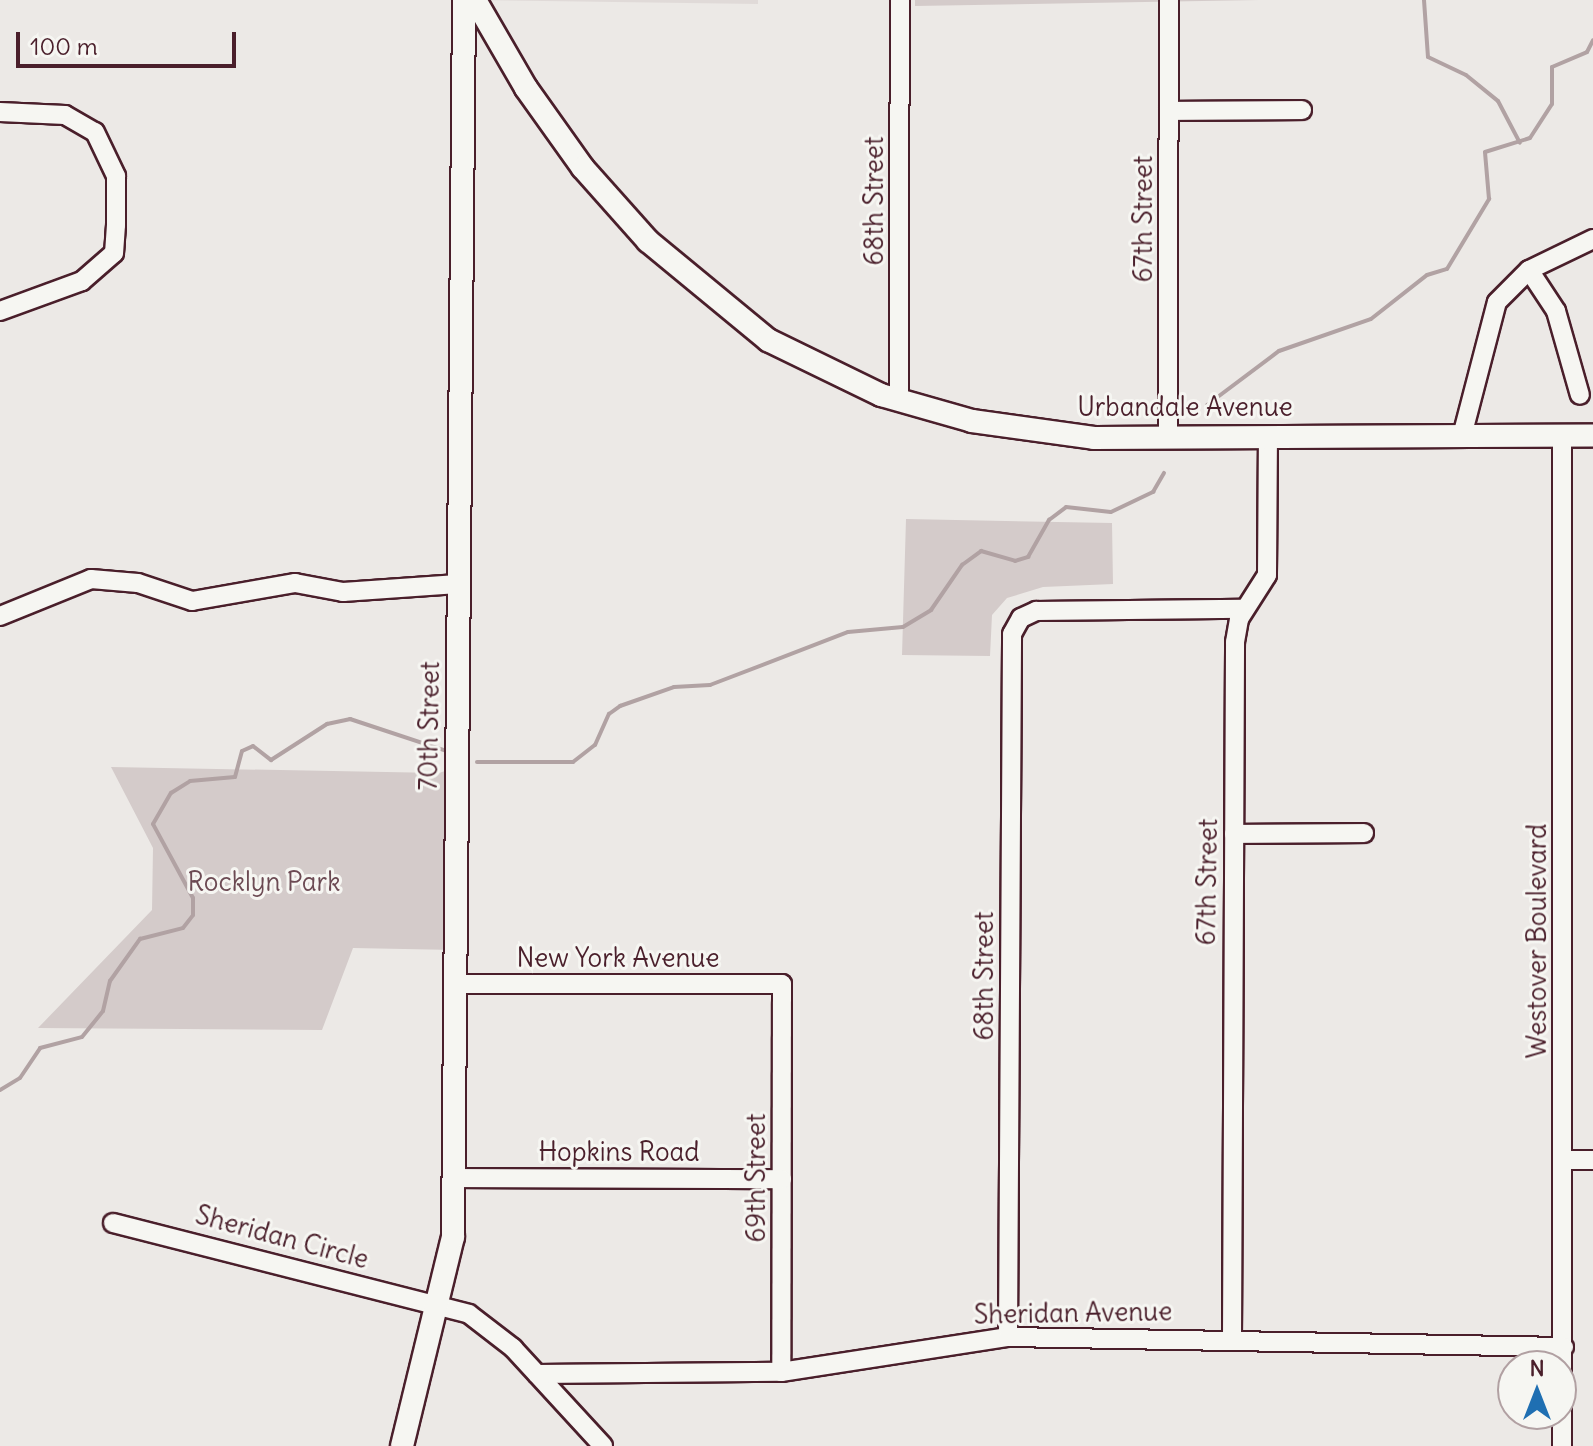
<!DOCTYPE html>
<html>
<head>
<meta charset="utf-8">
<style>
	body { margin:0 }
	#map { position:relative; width:1593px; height:1446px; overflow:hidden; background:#ece9e6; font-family:Delius,sans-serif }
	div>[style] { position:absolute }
	.built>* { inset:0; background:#e0dad8 }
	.green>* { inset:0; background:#d4cbca }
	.stream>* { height:4px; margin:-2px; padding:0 2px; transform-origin:2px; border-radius:2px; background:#b1a2a3 }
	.roads { filter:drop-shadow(2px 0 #4a1f2b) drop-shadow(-2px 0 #4a1f2b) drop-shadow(0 2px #4a1f2b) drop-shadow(0 -2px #4a1f2b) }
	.minor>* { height:18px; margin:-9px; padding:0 9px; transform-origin:9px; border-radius:9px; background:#f6f6f2 }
	.tertiary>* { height:22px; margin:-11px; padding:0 11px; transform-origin:11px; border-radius:11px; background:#f6f6f2 }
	span { translate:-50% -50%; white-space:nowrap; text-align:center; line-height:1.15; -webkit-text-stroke:6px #f6f6f2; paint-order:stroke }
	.street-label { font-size:26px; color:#4a1f2b }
	.park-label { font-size:26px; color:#6c4a53 }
	.north { position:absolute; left:1497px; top:1350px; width:80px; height:80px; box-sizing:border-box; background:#f6f6f2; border:2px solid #b1a0a2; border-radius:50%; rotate:0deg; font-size:22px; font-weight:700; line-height:32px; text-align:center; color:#4a1f2b }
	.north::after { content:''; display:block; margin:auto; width:28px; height:36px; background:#1f6fb2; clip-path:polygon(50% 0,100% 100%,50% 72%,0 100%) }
	.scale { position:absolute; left:16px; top:32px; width:220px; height:36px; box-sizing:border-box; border:4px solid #4a1f2b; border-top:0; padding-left:10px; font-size:24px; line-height:28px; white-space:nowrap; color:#4a1f2b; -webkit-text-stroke:6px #f6f6f2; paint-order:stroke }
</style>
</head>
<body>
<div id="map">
	<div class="built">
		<div style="clip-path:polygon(475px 0,758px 0,758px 4px)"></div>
	</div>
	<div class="green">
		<div style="clip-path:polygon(915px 0,1259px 0,915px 6px)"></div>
		<div style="clip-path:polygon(906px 519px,1112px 523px,1113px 584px,1043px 587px,1007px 598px,992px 615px,990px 656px,902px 655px)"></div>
		<div style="clip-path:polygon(111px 767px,439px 773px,457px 767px,455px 950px,353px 948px,322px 1030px,38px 1028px,152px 910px,153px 848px)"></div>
	</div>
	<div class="stream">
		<div style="left:1424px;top:0;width:57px;rotate:86deg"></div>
		<div style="left:1428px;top:57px;width:42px;rotate:25.3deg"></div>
		<div style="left:1466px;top:75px;width:41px;rotate:39.1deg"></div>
		<div style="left:1498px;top:101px;width:47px;rotate:62.4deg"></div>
		<div style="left:1207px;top:405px;width:90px;rotate:-36.9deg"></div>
		<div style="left:1279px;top:351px;width:97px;rotate:-19.2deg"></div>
		<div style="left:1371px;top:319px;width:71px;rotate:-38.2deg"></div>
		<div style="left:1427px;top:275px;width:21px;rotate:-17deg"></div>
		<div style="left:1447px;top:269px;width:82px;rotate:-59deg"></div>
		<div style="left:1489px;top:199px;width:47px;rotate:-94.9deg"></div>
		<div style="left:1485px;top:152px;width:47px;rotate:-17.3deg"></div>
		<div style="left:1530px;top:138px;width:40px;rotate:-57.1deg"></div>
		<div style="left:1552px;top:104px;width:37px;rotate:-90deg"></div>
		<div style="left:1552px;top:67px;width:38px;rotate:-23deg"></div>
		<div style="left:1587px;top:52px;width:13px;rotate:-63deg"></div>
		<div style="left:477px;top:762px;width:96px"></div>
		<div style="left:573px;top:762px;width:28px;rotate:-38deg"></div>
		<div style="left:595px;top:745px;width:34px;rotate:-66deg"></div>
		<div style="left:609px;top:714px;width:14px;rotate:-36deg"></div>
		<div style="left:620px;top:706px;width:57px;rotate:-19.4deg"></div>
		<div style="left:674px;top:687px;width:36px;rotate:-3deg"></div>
		<div style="left:710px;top:685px;width:148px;rotate:-21deg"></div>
		<div style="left:848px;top:632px;width:55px;rotate:-5.2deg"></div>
		<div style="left:903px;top:627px;width:33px;rotate:-31deg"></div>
		<div style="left:931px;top:610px;width:55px;rotate:-55.4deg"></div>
		<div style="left:962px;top:565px;width:24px;rotate:-36deg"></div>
		<div style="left:981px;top:551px;width:35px;rotate:16deg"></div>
		<div style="left:1015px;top:561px;width:14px;rotate:-17deg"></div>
		<div style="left:1028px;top:557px;width:43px;rotate:-60.4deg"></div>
		<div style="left:1049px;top:520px;width:21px;rotate:-37deg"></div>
		<div style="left:1066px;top:507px;width:45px;rotate:6.3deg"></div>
		<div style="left:1111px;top:512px;width:47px;rotate:-25.5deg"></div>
		<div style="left:1153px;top:492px;width:22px;rotate:-60deg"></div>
		<div style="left:0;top:1090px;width:23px;rotate:-31deg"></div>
		<div style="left:20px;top:1078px;width:36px;rotate:-56deg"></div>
		<div style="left:40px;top:1048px;width:43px;rotate:-14.7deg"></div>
		<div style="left:82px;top:1037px;width:33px;rotate:-51deg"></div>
		<div style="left:103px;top:1011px;width:31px;rotate:-77deg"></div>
		<div style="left:110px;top:981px;width:52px;rotate:-54.5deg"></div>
		<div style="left:140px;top:939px;width:44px;rotate:-14.3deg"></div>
		<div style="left:183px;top:928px;width:16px;rotate:-52deg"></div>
		<div style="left:193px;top:915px;width:17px;rotate:-90deg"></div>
		<div style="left:193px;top:898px;width:84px;rotate:-118.4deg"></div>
		<div style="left:153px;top:824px;width:36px;rotate:-60deg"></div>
		<div style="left:171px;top:793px;width:22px;rotate:-32deg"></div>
		<div style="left:190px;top:781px;width:45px;rotate:-5.1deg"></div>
		<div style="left:235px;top:777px;width:27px;rotate:-75deg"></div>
		<div style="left:242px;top:751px;width:12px;rotate:-24deg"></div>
		<div style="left:253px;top:746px;width:23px;rotate:38deg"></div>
		<div style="left:271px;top:760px;width:67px;rotate:-32.7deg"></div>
		<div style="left:327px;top:724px;width:24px;rotate:-12deg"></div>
		<div style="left:350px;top:719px;width:99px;rotate:18.3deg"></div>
	</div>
	<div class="roads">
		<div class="minor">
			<div style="left:1169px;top:111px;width:133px;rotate:-0.4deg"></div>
			<div style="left:0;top:112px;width:65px;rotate:2.6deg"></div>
			<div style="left:65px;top:115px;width:34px;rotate:30deg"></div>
			<div style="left:95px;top:132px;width:49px;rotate:64.5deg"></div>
			<div style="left:116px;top:176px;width:49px;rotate:90deg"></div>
			<div style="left:116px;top:225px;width:28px;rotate:94deg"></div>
			<div style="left:114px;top:253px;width:43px;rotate:138.8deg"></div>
			<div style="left:82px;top:281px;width:87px;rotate:159.9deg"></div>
			<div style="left:1529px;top:270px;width:49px;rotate:56.6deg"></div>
			<div style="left:1556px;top:311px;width:87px;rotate:74.1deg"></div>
			<div style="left:899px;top:401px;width:401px;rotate:-89.9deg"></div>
			<div style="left:1562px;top:435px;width:1011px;rotate:90deg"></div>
			<div style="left:1462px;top:436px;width:138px;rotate:-75.4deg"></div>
			<div style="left:1497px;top:302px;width:45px;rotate:-45deg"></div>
			<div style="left:1529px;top:270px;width:71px;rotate:-25.8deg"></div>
			<div style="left:1168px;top:438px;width:438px;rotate:-89.9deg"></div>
			<div style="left:0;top:616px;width:98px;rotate:-22.1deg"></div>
			<div style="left:91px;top:579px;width:47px;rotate:4.9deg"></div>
			<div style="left:138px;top:583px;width:57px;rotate:18.4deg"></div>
			<div style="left:192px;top:601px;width:105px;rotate:-9.9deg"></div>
			<div style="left:295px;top:583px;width:49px;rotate:10.6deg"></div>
			<div style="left:343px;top:592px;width:115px;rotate:-4deg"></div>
			<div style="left:1234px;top:834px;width:130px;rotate:-0.4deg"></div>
			<div style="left:454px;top:984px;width:328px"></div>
			<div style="left:782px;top:984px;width:388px;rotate:90.1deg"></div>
			<div style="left:1563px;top:1160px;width:30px"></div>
			<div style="left:455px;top:1178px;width:327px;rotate:0.2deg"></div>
			<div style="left:113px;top:1223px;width:367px;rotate:14.3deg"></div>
			<div style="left:469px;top:1314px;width:56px;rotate:37.7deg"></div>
			<div style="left:513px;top:1348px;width:133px;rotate:47.4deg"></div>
			<div style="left:1008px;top:1337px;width:703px;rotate:-89.67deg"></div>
			<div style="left:1012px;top:634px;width:18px;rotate:-61deg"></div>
			<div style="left:1021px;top:618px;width:17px;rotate:-25deg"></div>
			<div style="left:1036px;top:611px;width:208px;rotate:-0.6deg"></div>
			<div style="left:1232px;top:1338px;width:696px;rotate:-89.75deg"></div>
			<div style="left:1235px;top:642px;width:23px;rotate:-80deg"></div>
			<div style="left:1239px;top:619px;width:52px;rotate:-57.5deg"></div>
			<div style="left:1267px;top:575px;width:139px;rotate:-89.6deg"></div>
			<div style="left:537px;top:1374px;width:244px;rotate:-0.5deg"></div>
			<div style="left:781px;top:1372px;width:230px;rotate:-8.8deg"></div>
			<div style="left:1008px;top:1337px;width:556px;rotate:1.03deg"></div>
		</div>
		<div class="tertiary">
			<div style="left:475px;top:0;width:102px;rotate:59.9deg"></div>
			<div style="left:526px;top:88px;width:98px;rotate:54.5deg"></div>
			<div style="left:583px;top:168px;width:98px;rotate:48.3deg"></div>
			<div style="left:648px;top:241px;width:156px;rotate:39.5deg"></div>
			<div style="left:768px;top:340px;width:126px;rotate:26deg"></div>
			<div style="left:881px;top:395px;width:95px;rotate:15.9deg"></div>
			<div style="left:972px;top:421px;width:123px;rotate:7.9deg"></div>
			<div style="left:1094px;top:438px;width:499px;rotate:-0.3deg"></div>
			<div style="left:402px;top:1446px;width:215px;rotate:-76.3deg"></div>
			<div style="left:453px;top:1237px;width:1237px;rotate:-89.49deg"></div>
		</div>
	</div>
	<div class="street-label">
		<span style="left:874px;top:201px;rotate:-90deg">68th Street</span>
		<span style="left:1143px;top:219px;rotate:-90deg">67th Street</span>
		<span style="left:1185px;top:407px">Urbandale Avenue</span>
		<span style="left:429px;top:726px;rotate:-89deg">70th Street</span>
		<span style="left:1207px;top:882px;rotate:-89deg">67th Street</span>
		<span style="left:1537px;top:941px;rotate:-90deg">Westover Boulevard</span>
		<span style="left:618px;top:958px">New York Avenue</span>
		<span style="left:984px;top:976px;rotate:-90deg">68th Street</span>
		<span style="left:619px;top:1152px">Hopkins Road</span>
		<span style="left:756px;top:1178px;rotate:-90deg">69th Street</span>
		<span style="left:282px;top:1237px;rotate:15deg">Sheridan Circle</span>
		<span style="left:1073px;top:1313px;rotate:-1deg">Sheridan Avenue</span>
	</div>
	<div class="park-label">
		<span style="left:264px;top:882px">Rocklyn Park</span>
	</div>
	<div class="north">N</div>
	<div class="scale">100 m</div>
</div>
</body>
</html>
